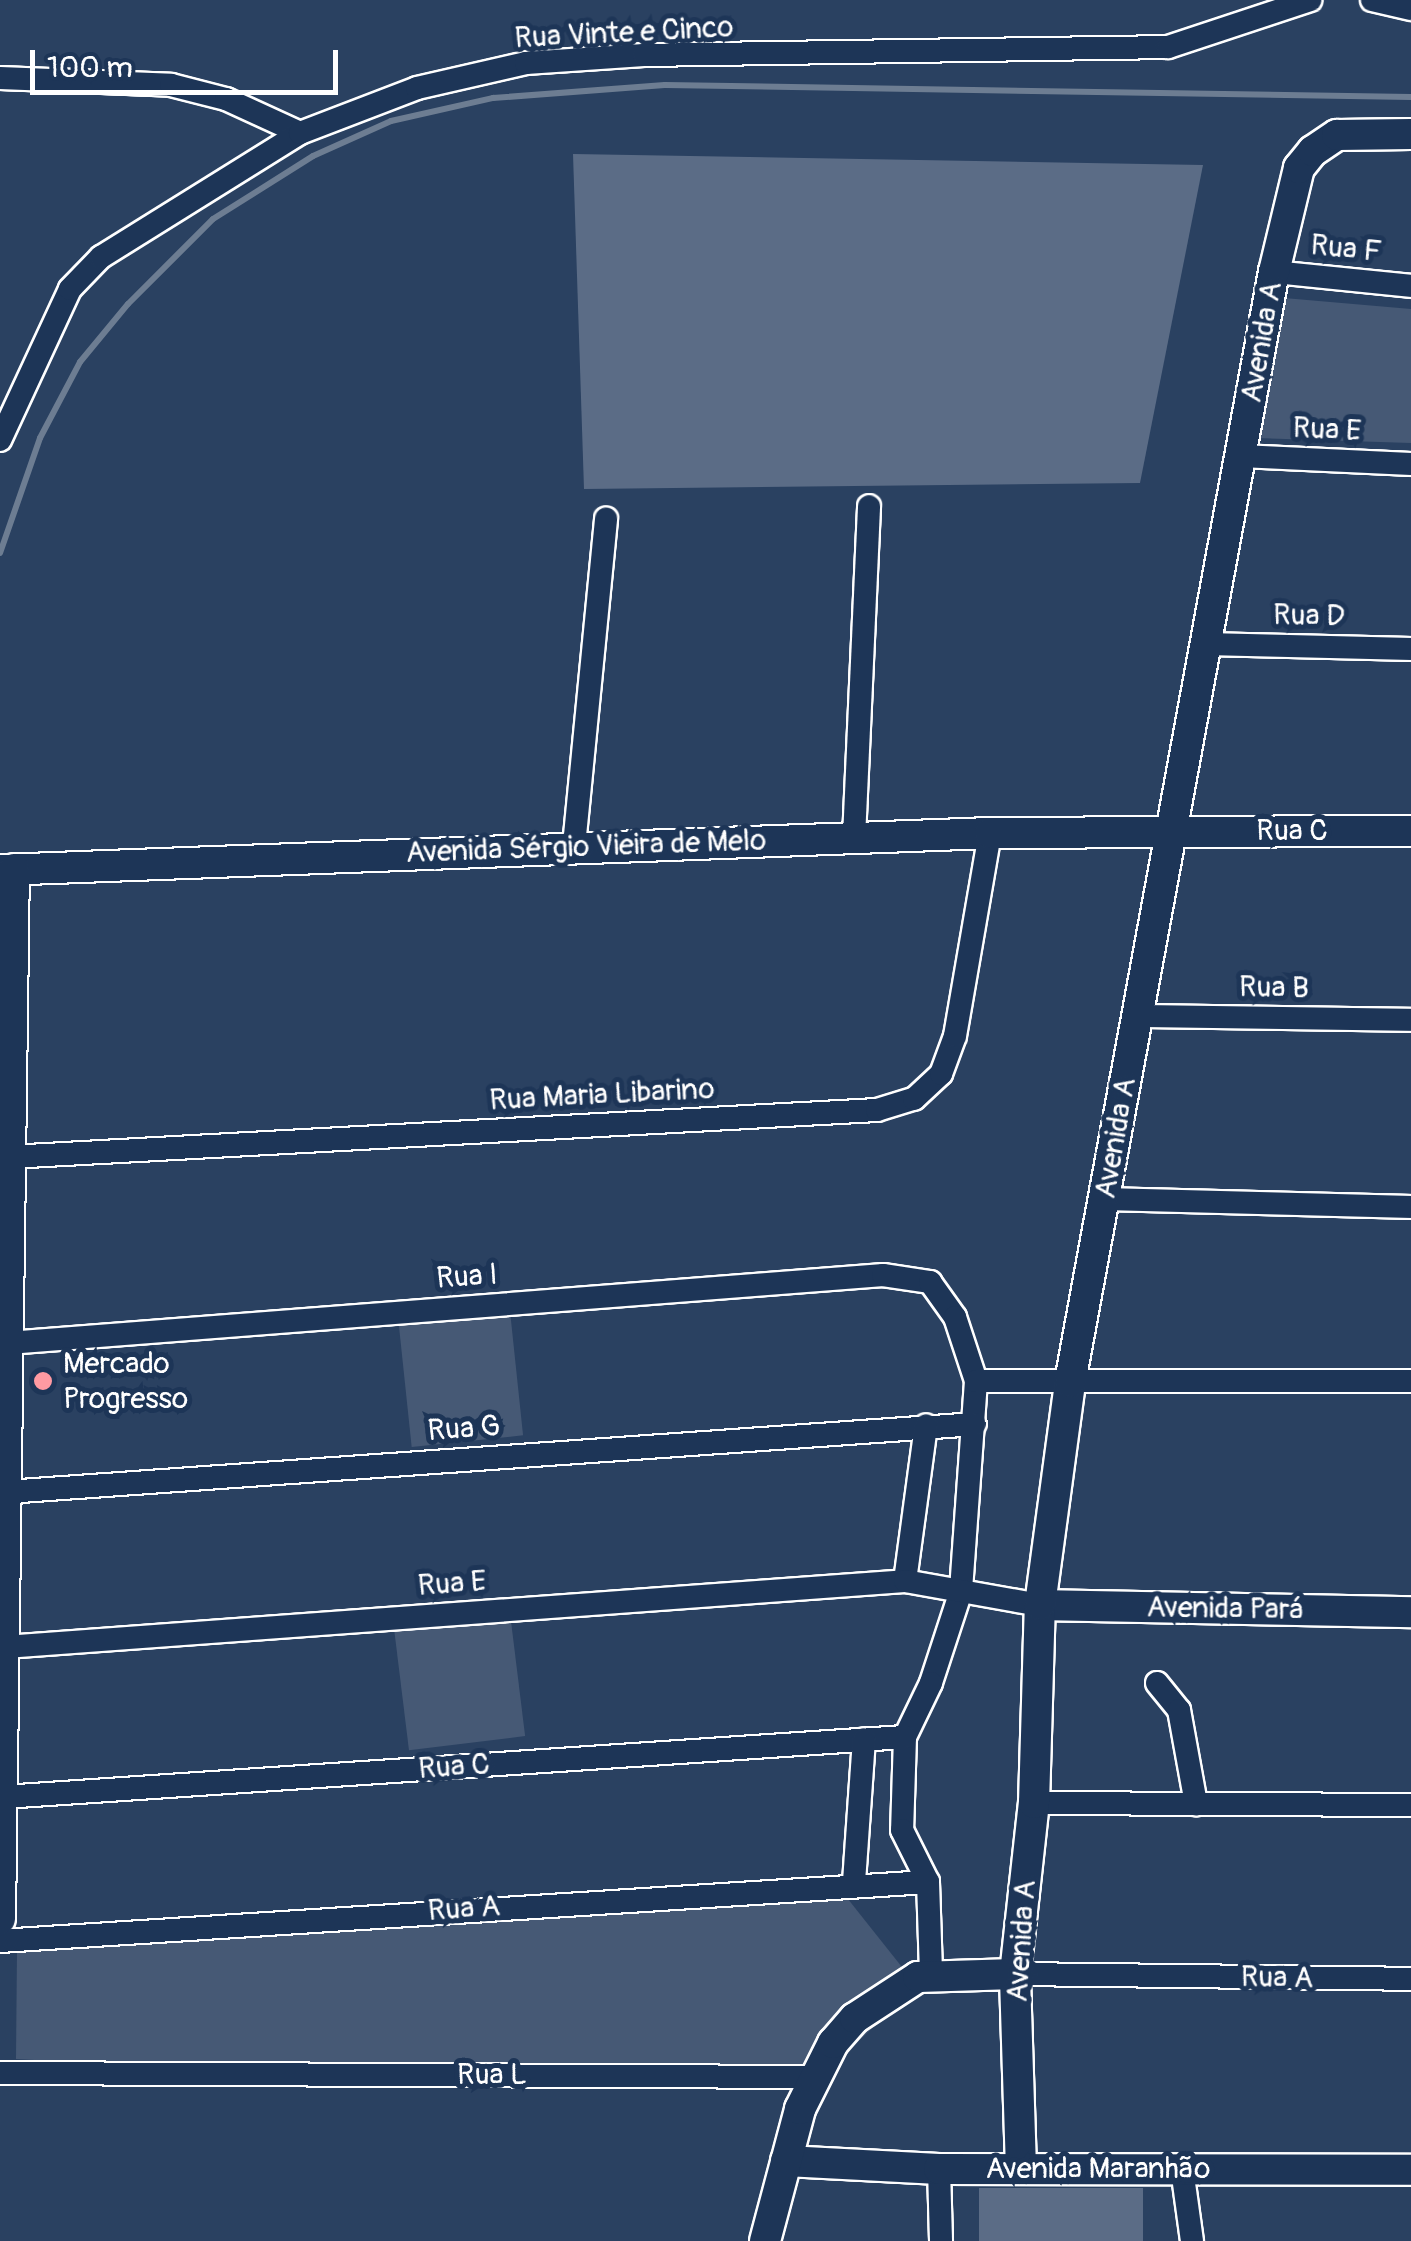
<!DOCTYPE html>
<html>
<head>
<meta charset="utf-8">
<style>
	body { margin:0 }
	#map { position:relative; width:1411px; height:2241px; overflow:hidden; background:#2a4161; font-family:Pangolin,sans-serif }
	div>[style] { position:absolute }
	.green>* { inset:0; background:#465975; transform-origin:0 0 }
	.stream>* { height:6px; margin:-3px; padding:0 3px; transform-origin:3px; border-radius:3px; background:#6d7d92 }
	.building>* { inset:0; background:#5b6c86; transform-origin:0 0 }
	.roads { filter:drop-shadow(2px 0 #fff) drop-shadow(-2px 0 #fff) drop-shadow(0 2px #fff) drop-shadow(0 -2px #fff) }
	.street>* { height:22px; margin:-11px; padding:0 11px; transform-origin:11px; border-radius:11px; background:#1d3557 }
	.secondary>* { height:30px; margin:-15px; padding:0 15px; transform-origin:15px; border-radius:15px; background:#1d3557 }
	.dots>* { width:28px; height:28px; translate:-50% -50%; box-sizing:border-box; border:5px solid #1d3557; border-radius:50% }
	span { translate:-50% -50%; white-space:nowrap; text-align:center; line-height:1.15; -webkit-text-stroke:10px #1d3557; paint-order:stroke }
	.street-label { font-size:30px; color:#fff }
	.poi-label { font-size:30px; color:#fff }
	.left { translate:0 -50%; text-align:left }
	.scale { position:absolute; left:30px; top:50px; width:308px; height:45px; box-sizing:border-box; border:5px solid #fff; border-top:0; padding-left:12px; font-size:30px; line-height:35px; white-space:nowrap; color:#fff; -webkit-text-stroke:8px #1d3557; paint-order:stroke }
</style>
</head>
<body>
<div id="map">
	<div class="green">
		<div style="clip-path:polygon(1284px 298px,1411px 309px,1411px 443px,1257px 438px)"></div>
		<div style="left:510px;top:1311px;width:125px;height:112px;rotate:84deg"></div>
		<div style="left:510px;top:1613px;width:124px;height:117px;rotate:83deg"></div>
		<div style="clip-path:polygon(836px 1884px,917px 1986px,833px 2065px,270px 2073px,16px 2059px,17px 1951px)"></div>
	</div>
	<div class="stream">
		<div style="left:0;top:553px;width:122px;rotate:-70.8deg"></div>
		<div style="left:40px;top:438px;width:86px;rotate:-62.2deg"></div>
		<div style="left:80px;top:362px;width:75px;rotate:-50.4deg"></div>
		<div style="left:128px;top:304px;width:120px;rotate:-45deg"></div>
		<div style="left:213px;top:219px;width:118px;rotate:-32.2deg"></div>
		<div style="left:313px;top:156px;width:85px;rotate:-24.2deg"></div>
		<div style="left:391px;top:121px;width:105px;rotate:-12.7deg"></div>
		<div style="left:493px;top:98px;width:172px;rotate:-4.3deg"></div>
		<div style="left:665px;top:85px;width:746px;rotate:0.92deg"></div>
	</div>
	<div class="building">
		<div style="clip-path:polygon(573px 154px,1203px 165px,1140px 483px,584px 489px)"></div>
		<div style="left:979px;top:2188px;width:164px;height:53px"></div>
	</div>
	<div class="roads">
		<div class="street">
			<div style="left:1372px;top:0;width:40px;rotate:13deg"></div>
			<div style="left:0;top:78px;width:171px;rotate:2.3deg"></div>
			<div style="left:171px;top:85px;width:57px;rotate:14.3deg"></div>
			<div style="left:226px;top:99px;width:81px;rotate:24.7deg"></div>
			<div style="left:1274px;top:272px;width:138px;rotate:5.8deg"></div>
			<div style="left:0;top:440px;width:166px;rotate:-65.1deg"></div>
			<div style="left:70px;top:289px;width:45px;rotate:-45.9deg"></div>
			<div style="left:101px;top:257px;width:234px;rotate:-31.9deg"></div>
			<div style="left:300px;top:133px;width:125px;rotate:-21deg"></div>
			<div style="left:417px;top:88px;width:112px;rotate:-12.9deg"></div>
			<div style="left:526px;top:63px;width:118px;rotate:-3.9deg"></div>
			<div style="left:644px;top:55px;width:524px;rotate:-0.87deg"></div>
			<div style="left:1168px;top:47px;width:150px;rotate:-18.3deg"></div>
			<div style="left:1241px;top:456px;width:170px;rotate:2.7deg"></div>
			<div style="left:1207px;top:644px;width:204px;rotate:1.4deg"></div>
			<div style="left:854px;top:838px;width:332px;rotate:-87.4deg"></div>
			<div style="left:574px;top:846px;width:329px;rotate:-84.4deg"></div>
			<div style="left:1137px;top:1016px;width:274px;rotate:0.8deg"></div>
			<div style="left:9px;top:1157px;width:869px;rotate:-3.1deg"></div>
			<div style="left:877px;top:1110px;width:39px;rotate:-17deg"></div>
			<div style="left:914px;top:1099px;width:37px;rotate:-43deg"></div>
			<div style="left:941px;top:1074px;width:40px;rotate:-69.8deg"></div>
			<div style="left:955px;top:1036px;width:206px;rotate:-80.2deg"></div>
			<div style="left:1106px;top:1199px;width:305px;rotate:1.5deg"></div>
			<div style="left:8px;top:1343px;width:878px;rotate:-4.44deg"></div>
			<div style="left:883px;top:1275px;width:48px;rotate:8.5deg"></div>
			<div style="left:930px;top:1282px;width:43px;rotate:54.5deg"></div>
			<div style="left:955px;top:1317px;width:67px;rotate:71.8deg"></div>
			<div style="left:976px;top:1381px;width:211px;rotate:94.1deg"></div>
			<div style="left:961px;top:1591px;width:97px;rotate:108.1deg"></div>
			<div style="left:931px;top:1683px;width:60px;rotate:115.7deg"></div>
			<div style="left:905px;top:1737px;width:93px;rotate:91.8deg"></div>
			<div style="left:902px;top:1830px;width:58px;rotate:63.4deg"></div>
			<div style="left:928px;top:1882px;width:92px;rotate:88.1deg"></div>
			<div style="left:976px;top:1381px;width:435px"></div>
			<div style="left:6px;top:1492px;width:971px;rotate:-4.01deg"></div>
			<div style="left:905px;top:1581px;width:157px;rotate:-82.3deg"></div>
			<div style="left:5px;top:1647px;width:902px;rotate:-4.19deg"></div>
			<div style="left:905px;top:1581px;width:137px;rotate:10.1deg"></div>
			<div style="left:1157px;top:1683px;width:35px;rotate:51deg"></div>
			<div style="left:1179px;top:1710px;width:96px;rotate:79.7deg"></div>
			<div style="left:3px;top:1797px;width:904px;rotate:-3.81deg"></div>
			<div style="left:1034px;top:1803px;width:377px;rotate:0.3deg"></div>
			<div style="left:854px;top:1882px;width:143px;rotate:-86deg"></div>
			<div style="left:0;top:1941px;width:930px;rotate:-3.64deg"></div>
			<div style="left:1015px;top:1974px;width:396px;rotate:0.7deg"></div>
			<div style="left:0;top:2073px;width:813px;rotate:0.28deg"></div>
			<div style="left:939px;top:2169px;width:72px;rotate:88.4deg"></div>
			<div style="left:1182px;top:2169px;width:73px;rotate:82.1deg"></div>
		</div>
		<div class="secondary">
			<div style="left:0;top:870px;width:991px;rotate:-2.14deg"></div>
			<div style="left:990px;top:833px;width:421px;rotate:-0.3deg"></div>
			<div style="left:1040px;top:1605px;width:371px;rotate:1.1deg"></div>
			<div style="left:0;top:1919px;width:1050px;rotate:-89.24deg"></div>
			<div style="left:786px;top:2161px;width:153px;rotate:3deg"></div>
			<div style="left:939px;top:2169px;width:472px;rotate:0.1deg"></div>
			<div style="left:1021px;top:2169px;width:195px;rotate:-91.8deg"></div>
			<div style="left:1015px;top:1974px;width:172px;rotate:-83.7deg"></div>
			<div style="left:1034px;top:1803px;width:198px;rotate:-88.3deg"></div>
			<div style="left:1040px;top:1605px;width:225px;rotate:-82.3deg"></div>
			<div style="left:1070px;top:1382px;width:1129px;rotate:-79.59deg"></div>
			<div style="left:1274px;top:272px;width:107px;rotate:-76.5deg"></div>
			<div style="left:1299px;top:168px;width:22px;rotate:-51deg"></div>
			<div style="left:1313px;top:151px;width:29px;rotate:-34deg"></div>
			<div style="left:1337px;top:135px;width:74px;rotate:-0.8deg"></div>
			<div style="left:765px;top:2241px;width:137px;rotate:-75.1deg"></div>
			<div style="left:800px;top:2109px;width:74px;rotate:-63.4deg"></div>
			<div style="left:833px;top:2043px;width:33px;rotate:-49deg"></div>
			<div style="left:855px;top:2018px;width:75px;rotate:-33.1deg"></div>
			<div style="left:918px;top:1977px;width:97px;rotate:-1.8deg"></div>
		</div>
	</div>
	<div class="dots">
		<div style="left:43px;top:1381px;background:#ff9aa2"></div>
	</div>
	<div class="street-label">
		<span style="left:624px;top:33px;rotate:-3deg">Rua Vinte e Cinco</span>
		<span style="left:1346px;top:249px;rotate:6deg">Rua F</span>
		<span style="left:1262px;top:342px;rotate:-80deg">Avenida A</span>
		<span style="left:1327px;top:430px;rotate:3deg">Rua E</span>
		<span style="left:1309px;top:616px;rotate:1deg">Rua D</span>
		<span style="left:1292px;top:831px">Rua C</span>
		<span style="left:586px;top:847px;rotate:-2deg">Avenida Sérgio Vieira de Melo</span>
		<span style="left:1274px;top:988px;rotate:1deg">Rua B</span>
		<span style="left:602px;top:1095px;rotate:-3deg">Rua Maria Libarino</span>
		<span style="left:1116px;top:1138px;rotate:-80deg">Avenida A</span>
		<span style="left:467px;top:1277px;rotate:-4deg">Rua I</span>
		<span style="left:464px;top:1429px;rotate:-4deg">Rua G</span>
		<span style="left:452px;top:1584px;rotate:-4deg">Rua E</span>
		<span style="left:1225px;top:1609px;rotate:1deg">Avenida Pará</span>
		<span style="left:454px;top:1767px;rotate:-4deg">Rua C</span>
		<span style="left:464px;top:1909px;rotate:-4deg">Rua A</span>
		<span style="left:1022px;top:1941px;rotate:-86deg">Avenida A</span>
		<span style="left:1277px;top:1978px;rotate:1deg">Rua A</span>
		<span style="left:492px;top:2075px">Rua L</span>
		<span style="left:1098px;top:2169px">Avenida Maranhão</span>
	</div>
	<div class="poi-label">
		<span class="left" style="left:63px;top:1381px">Mercado<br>Progresso</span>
	</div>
	<div class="scale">100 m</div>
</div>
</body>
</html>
